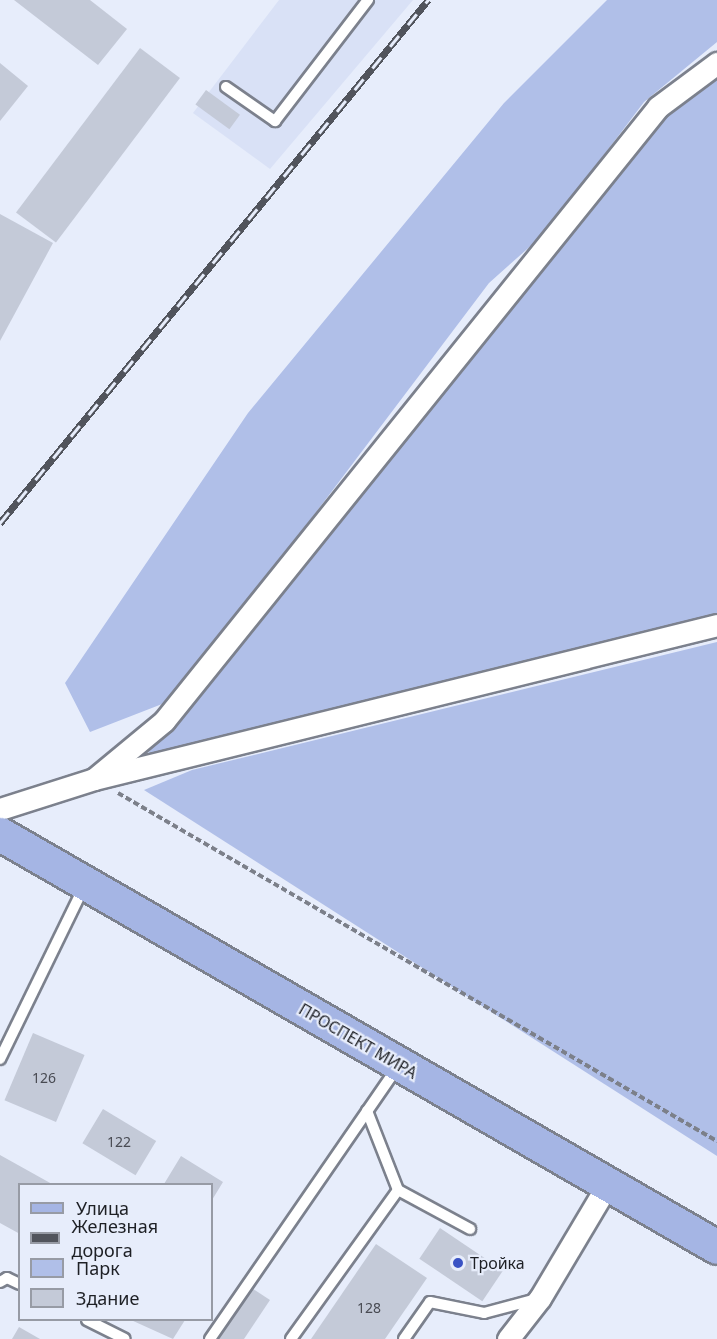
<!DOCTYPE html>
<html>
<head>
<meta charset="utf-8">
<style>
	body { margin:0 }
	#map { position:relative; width:717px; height:1339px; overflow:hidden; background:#e7edfb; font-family:"Noto Sans",sans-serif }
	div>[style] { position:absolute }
	.built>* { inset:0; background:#d9e1f6 }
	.green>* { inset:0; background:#b0bfe8 }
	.building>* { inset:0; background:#c4cad8; transform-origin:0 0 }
	.path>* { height:4px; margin-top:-2px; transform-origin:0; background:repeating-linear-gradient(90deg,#7c808a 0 6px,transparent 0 9px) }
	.roads { filter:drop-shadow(2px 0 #7c818d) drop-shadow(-2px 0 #7c818d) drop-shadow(0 2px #7c818d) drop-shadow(0 -2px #7c818d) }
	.service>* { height:10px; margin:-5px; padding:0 5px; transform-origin:5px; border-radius:5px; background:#fff }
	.minor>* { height:21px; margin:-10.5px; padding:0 10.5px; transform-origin:10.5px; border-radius:10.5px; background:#fff }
	.primary>* { height:33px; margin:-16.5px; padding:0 16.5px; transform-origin:16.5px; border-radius:16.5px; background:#a5b5e4 }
	.rail>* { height:7px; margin-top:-3.5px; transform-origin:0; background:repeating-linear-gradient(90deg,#e7edfb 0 14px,#51545c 0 28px); box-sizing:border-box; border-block:2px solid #51545c }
	.dots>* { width:16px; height:16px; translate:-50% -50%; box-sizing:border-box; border:3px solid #e7edfb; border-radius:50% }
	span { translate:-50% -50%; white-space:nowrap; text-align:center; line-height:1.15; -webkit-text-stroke:4.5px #e7edfb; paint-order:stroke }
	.number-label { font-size:14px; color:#484a52 }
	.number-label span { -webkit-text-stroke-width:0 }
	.street-label { font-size:16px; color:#1e2025 }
	.poi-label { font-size:16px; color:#1e2025 }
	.left { translate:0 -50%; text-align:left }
	.legend { position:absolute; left:18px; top:1183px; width:195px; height:138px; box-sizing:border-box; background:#e7edfb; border:2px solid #979ba5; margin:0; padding:8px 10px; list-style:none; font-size:18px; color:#1e2025 }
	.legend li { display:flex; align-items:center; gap:12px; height:30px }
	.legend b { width:30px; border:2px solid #979ba5 }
</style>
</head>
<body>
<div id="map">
	<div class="built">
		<div style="clip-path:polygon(279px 0,413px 0,270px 169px,193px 113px)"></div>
	</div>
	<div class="green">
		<div style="clip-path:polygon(607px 0,717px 0,717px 42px,644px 102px,544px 234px,489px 283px,175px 699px,90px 732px,65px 683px,248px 413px,504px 103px)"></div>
		<div style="clip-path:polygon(717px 73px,717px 616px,144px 758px,666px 112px)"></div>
		<div style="clip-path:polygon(717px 642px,717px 1156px,144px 790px,192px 770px)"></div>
	</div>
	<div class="building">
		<div style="clip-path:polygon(14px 0,90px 0,127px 29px,98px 65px)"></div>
		<div style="left:140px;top:48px;width:50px;height:206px;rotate:37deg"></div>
		<div style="clip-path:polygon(0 63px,28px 86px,0 121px)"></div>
		<div style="left:206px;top:90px;width:42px;height:18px;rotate:36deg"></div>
		<div style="clip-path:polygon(0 214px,53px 243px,0 341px)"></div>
		<div style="left:33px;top:1033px;width:56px;height:73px;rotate:23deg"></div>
		<div style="left:103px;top:1109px;width:62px;height:40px;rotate:31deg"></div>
		<div style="clip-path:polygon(0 1155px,52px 1184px,20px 1184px,20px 1234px,0 1223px)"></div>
		<div style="clip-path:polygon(181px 1156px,223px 1182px,212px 1200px,212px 1184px,164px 1184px)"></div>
		<div style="left:440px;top:1228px;width:76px;height:37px;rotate:34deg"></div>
		<div style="clip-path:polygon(376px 1244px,427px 1278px,385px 1339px,311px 1339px)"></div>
		<div style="clip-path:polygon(250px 1287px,270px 1300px,244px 1339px,216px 1339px)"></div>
		<div style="clip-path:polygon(131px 1320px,185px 1320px,173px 1339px)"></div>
		<div style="clip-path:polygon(19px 1327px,40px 1339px,12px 1339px)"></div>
	</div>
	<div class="path">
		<div style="left:118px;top:793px;width:693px;rotate:30.16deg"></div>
	</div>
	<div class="roads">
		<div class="service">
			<div style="left:226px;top:87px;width:60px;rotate:34.8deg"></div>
			<div style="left:275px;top:121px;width:153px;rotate:-52.5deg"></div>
			<div style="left:0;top:1059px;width:191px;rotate:-64deg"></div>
			<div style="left:398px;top:1190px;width:82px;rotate:28.4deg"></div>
			<div style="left:0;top:1282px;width:8px;rotate:-30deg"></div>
			<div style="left:7px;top:1278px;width:14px;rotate:25deg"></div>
			<div style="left:87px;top:1320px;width:42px;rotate:26.6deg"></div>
			<div style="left:210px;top:1339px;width:329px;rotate:-55.4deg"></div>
			<div style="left:291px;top:1339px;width:183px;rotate:-54.3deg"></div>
			<div style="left:398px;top:1190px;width:85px;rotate:-111.4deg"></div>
			<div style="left:404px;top:1339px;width:45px;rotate:-54.9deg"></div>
			<div style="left:430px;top:1302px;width:55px;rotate:11.5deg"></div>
			<div style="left:484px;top:1313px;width:55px;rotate:-14.8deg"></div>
		</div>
		<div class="minor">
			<div style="left:94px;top:779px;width:91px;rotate:-39.6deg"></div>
			<div style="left:164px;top:721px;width:788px;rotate:-51.18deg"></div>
			<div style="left:658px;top:107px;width:74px;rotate:-36.7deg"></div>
			<div style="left:0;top:809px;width:99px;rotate:-17.7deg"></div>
			<div style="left:94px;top:779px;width:642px;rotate:-13.88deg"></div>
			<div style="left:508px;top:1339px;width:52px;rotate:-52deg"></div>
			<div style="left:540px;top:1298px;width:133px;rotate:-59.2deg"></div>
		</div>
		<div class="primary">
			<div style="left:0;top:834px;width:827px;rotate:29.94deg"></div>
		</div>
	</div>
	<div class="rail">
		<div style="left:0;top:523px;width:676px;rotate:-50.7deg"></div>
	</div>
	<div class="dots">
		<div style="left:458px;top:1263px;background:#3952c4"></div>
	</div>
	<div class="number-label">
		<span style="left:44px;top:1078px">126</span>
		<span style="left:119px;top:1142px">122</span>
		<span style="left:369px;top:1308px">128</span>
	</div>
	<div class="street-label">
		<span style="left:358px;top:1041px;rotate:30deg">ПРОСПЕКТ МИРА</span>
	</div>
	<div class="poi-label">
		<span class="left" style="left:470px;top:1263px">Тройка</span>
	</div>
	<ul class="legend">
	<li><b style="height:8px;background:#a5b5e4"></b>Улица</li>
	<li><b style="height:8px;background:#51545c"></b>Железная дорога</li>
	<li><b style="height:16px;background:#b0bfe8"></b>Парк</li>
	<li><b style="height:16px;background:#c4cad8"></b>Здание</li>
	</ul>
</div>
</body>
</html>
